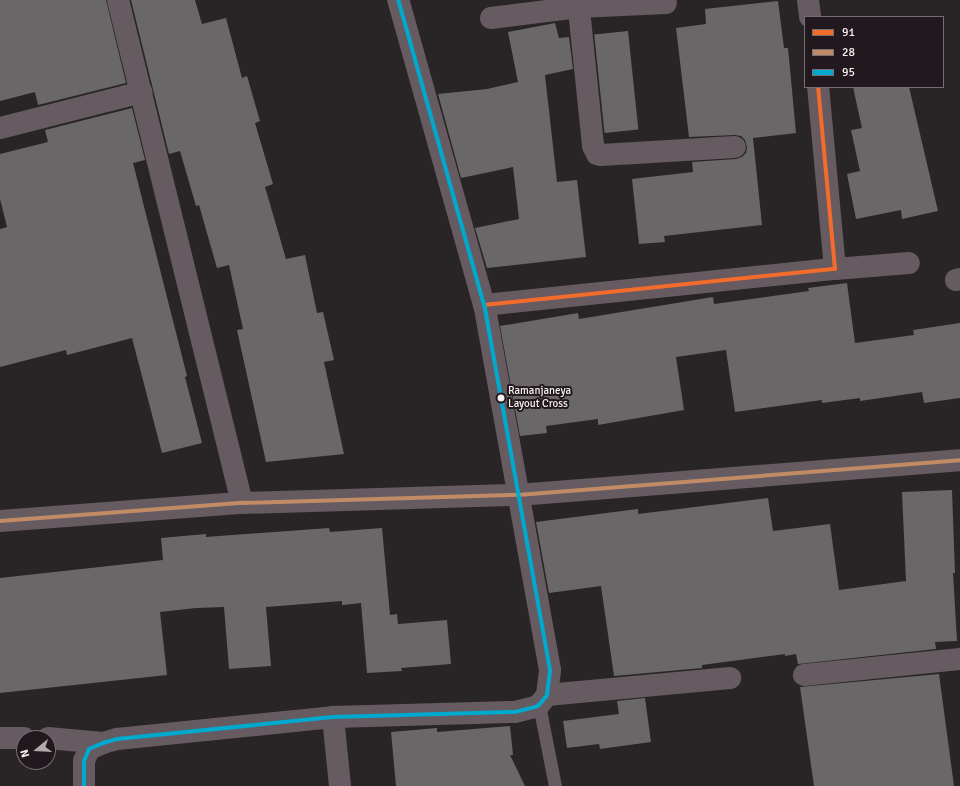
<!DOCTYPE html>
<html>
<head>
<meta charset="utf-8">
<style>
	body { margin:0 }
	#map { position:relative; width:960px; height:786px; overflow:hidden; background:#292527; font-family:Signika,sans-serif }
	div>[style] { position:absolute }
	.building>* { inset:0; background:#6a6769; transform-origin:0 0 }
	.service>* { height:13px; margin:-6.5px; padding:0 6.5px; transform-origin:6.5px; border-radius:6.5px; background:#665b61 }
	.minor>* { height:22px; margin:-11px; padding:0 11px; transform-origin:11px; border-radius:11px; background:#665b61 }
	.tertiary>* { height:22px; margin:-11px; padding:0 11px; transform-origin:11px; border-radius:11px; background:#665b61 }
	.bus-1>* { height:4px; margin:-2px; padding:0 2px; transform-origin:2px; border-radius:2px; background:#f36c2b }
	.bus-2>* { height:4px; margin:-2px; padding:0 2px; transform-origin:2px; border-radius:2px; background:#c18c65 }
	.bus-3>* { height:4px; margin:-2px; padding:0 2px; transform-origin:2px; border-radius:2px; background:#00a9ce }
	.dots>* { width:11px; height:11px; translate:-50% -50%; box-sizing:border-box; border:2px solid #21191d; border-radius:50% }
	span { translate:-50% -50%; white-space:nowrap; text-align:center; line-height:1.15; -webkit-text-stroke:4px #21191d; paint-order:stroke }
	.bus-label { font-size:11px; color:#f7f1f4 }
	.left { translate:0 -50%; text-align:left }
	.legend { position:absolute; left:804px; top:16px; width:140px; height:72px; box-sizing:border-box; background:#21191d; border:1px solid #776f73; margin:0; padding:5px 7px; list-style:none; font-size:12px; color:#f7f1f4 }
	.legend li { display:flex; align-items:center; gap:8px; height:20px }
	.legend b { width:20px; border:1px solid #776f73 }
	.north { position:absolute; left:16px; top:730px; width:40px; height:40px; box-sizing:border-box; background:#21191d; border:1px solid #776f73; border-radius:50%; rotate:252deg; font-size:11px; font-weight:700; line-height:16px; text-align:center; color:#f7f1f4 }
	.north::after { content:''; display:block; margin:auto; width:14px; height:18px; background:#afaaac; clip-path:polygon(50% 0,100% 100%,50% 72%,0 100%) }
</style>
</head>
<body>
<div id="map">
	<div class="building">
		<div style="clip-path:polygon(0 0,106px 0,126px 83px,38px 105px,35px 92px,0 101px)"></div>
		<div style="clip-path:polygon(131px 0,195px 0,202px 24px,226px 18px,242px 78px,247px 76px,260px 121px,255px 123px,273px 184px,265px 187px,286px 259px,305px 255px,317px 313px,323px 312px,334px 360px,324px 362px,344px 454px,266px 462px,237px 330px,243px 329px,229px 265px,217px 268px,199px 205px,196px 206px,180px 151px,169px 154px)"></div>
		<div style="clip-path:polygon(778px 1px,784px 48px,788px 48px,796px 133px,753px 138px,762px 225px,664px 236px,665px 242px,639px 244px,632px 179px,693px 172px,692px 162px,736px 159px,742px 157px,746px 153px,747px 147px,745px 140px,741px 136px,735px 135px,689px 137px,676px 28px,706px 24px,705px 9px)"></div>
		<div style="clip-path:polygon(555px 23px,559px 38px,569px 37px,573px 69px,545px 75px,557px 182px,577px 180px,586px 257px,487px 268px,475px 228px,519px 219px,513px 167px,461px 178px,438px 94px,487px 89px,518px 82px,508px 32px)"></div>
		<div style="left:628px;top:31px;width:99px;height:34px;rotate:84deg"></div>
		<div style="clip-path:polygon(853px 87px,909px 87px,938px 211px,902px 219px,901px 210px,856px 219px,847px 174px,860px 171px,851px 130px,862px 128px)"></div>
		<div style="clip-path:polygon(132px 108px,145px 160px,133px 163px,187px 376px,185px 377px,202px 443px,162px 453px,132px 338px,67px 355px,66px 350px,0 367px,0 229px,7px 227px,0 199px,0 154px,48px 142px,45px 130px)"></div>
		<div style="clip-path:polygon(847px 283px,855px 343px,914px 335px,913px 330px,960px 323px,960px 398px,924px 403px,922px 392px,860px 401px,860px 398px,822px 403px,822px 400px,735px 412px,726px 350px,676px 357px,684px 410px,598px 425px,598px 419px,546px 426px,547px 433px,520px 436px,500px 326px,578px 313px,579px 319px,713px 297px,714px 304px,809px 291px,808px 288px)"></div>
		<div style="clip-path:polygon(952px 490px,955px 573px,953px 573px,957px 641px,935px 642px,936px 649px,798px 664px,796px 654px,785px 656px,785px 654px,702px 665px,702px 668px,614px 676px,601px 586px,549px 593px,536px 522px,638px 509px,638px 514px,768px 498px,773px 531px,830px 524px,839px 590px,906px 581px,902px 492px)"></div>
		<div style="clip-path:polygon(329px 528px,330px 532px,382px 528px,390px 615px,397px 614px,398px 624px,447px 620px,451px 664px,401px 668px,402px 671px,367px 673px,361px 603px,342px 605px,342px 601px,266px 607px,271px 666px,229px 669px,224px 607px,196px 608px,160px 612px,167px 675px,0 693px,0 578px,163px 560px,161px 538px,206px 534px,206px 537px)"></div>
		<div style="clip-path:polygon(939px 674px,954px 786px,814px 786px,800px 687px)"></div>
		<div style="clip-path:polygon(645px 698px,651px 742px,600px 749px,599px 744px,567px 748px,563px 721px,619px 714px,617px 701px)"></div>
		<div style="clip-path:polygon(510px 726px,513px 755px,510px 755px,525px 786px,396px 786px,391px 732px,437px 728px,437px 732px)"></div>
	</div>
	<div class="service">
		<div style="left:539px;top:705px;width:83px;rotate:78.8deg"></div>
	</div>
	<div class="minor">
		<div style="left:118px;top:0;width:518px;rotate:76.15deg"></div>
		<div style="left:578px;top:0;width:147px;rotate:84.1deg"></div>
		<div style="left:593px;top:146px;width:9px;rotate:63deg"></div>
		<div style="left:597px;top:154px;width:4px;rotate:14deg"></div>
		<div style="left:601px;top:155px;width:134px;rotate:-3.4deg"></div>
		<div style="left:808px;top:0;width:17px;rotate:83deg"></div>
		<div style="left:491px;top:18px;width:88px;rotate:-7.2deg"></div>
		<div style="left:578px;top:7px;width:88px;rotate:-2.6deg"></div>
		<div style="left:0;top:128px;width:146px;rotate:-14.2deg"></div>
		<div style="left:835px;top:269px;width:74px;rotate:-4.6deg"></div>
		<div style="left:956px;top:280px;width:4px;rotate:-14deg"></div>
		<div style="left:484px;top:305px;width:353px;rotate:-5.9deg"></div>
		<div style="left:835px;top:269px;width:183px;rotate:-95.3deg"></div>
		<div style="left:0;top:521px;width:243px;rotate:-4.3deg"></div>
		<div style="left:242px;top:503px;width:276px;rotate:-1.7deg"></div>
		<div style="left:518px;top:495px;width:443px;rotate:-4.5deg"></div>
		<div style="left:804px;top:675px;width:157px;rotate:-5.9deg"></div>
		<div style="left:547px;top:695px;width:184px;rotate:-5.3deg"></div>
		<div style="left:333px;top:717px;width:69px;rotate:84.2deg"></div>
		<div style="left:0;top:738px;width:24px"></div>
		<div style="left:48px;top:738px;width:55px;rotate:5.2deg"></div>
	</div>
	<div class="tertiary">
		<div style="left:84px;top:786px;width:25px;rotate:-90deg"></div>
		<div style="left:84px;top:761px;width:13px;rotate:-67deg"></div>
		<div style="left:89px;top:749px;width:15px;rotate:-23deg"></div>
		<div style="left:103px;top:743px;width:15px;rotate:-16deg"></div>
		<div style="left:117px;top:739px;width:217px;rotate:-5.8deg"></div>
		<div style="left:333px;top:717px;width:182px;rotate:-1.6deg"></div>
		<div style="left:515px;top:712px;width:21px;rotate:-14deg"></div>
		<div style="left:535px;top:707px;width:4px;rotate:-27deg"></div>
		<div style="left:539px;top:705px;width:13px;rotate:-51deg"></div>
		<div style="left:547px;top:695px;width:25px;rotate:-83deg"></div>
		<div style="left:550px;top:670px;width:371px;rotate:-100.2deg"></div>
		<div style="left:484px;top:305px;width:317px;rotate:-105.7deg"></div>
	</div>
	<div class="bus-1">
		<div style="left:484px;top:305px;width:353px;rotate:-5.9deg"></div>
		<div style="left:835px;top:269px;width:183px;rotate:-95.3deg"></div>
	</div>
	<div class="bus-2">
		<div style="left:0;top:521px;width:243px;rotate:-4.3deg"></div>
		<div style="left:242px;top:503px;width:276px;rotate:-1.7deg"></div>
		<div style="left:518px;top:495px;width:443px;rotate:-4.5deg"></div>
	</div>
	<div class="bus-3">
		<div style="left:84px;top:786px;width:25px;rotate:-90deg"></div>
		<div style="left:84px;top:761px;width:13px;rotate:-67deg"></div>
		<div style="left:89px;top:749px;width:15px;rotate:-23deg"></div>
		<div style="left:103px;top:743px;width:15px;rotate:-16deg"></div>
		<div style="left:117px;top:739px;width:217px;rotate:-5.8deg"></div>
		<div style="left:333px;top:717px;width:182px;rotate:-1.6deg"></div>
		<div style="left:515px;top:712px;width:21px;rotate:-14deg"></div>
		<div style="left:535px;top:707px;width:4px;rotate:-27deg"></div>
		<div style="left:539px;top:705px;width:13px;rotate:-51deg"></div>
		<div style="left:547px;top:695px;width:25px;rotate:-83deg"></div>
		<div style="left:550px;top:670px;width:371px;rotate:-100.2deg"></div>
		<div style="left:484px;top:305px;width:317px;rotate:-105.7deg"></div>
	</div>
	<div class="dots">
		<div style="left:501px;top:398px;background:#f7f1f4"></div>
	</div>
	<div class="bus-label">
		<span class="left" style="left:508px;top:398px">Ramanjaneya<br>Layout Cross</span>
	</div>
	<ul class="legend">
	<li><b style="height:5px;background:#f36c2b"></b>91</li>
	<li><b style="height:5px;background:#c18c65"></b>28</li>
	<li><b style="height:5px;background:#00a9ce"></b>95</li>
	</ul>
	<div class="north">N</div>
</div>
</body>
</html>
